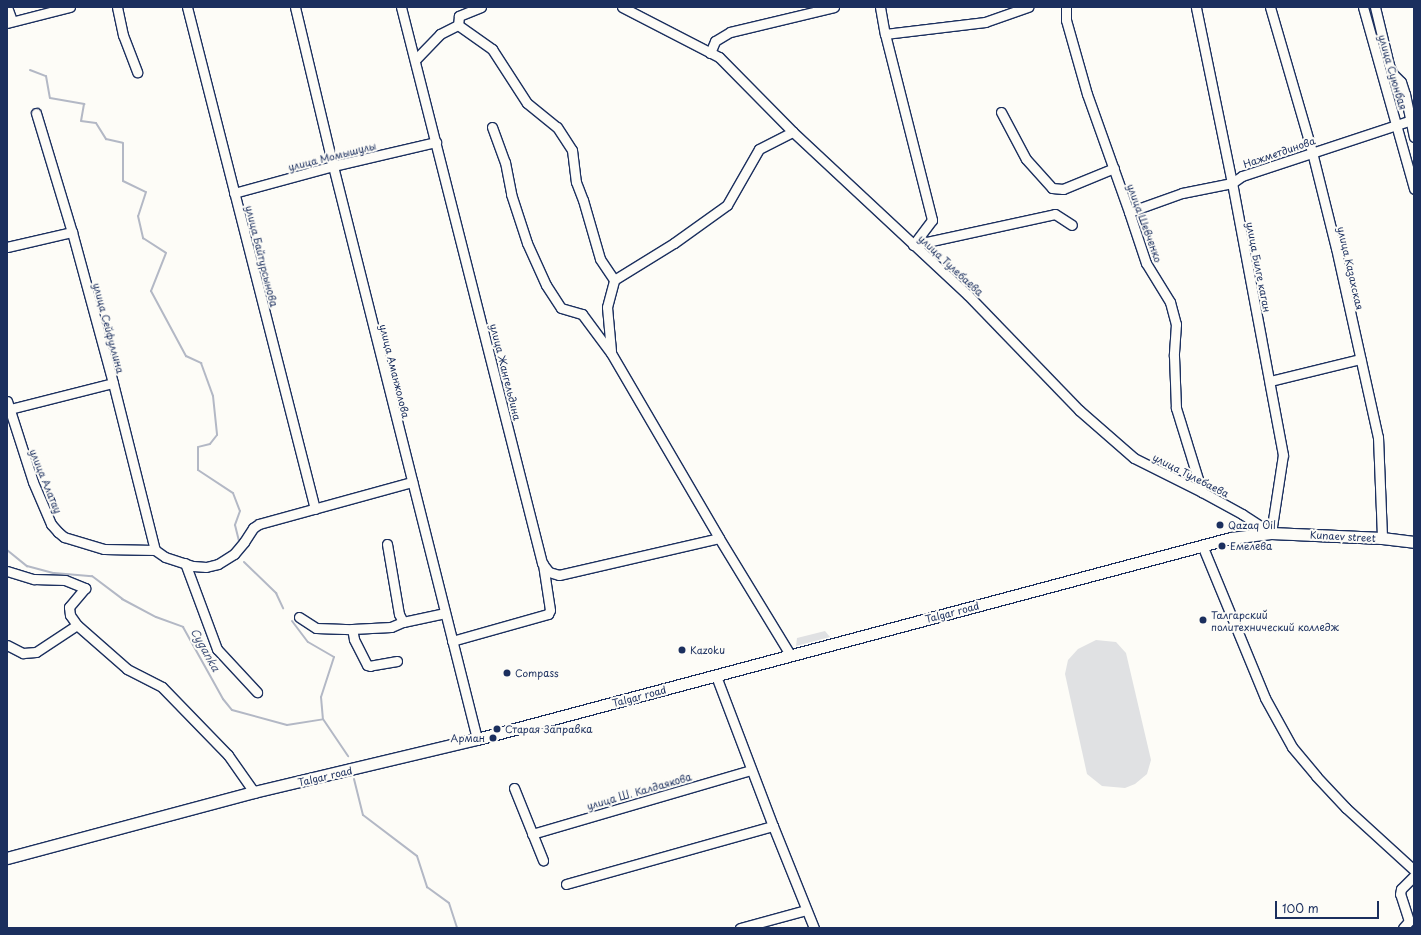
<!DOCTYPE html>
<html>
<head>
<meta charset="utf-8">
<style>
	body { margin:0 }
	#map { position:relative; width:1421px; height:935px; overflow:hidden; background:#fdfcf7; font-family:"Playpen Sans",sans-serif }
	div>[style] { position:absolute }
	.green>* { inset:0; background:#e0e1e3 }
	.stream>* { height:2px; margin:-1px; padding:0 1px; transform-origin:1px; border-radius:1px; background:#b3b8c5 }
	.roads { filter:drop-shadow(1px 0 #1b2f5e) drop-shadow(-1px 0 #1b2f5e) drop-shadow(0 1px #1b2f5e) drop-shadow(0 -1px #1b2f5e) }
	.minor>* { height:9px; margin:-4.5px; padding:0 4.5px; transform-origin:4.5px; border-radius:4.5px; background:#fdfcf7 }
	.major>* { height:11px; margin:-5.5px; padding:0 5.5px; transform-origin:5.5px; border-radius:5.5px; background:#fdfcf7 }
	.dots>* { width:11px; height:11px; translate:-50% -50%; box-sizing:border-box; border:2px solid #fdfcf7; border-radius:50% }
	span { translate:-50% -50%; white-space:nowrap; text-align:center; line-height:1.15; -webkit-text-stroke:4px #fdfcf7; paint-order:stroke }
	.street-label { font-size:10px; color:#1b2f5e }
	.poi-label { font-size:10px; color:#1b2f5e }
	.left { translate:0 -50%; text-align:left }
	.right { translate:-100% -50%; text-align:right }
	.water-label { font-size:11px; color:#49587d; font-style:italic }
	.frame { position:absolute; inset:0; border:8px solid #1b2f5e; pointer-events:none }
	.scale { position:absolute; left:1275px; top:901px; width:104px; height:18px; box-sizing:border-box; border:2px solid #1b2f5e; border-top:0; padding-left:5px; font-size:12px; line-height:14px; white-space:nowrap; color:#1b2f5e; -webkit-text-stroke:3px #fdfcf7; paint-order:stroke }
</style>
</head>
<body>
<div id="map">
	<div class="green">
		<div style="clip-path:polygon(825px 631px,830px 637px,796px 646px,797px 638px)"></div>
		<div style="clip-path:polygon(1096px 640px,1116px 642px,1126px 653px,1151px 760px,1147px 774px,1135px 784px,1125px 788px,1102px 786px,1087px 774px,1065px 674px,1068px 660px,1078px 649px)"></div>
	</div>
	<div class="stream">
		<div style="left:30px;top:70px;width:17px;rotate:21deg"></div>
		<div style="left:46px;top:76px;width:22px;rotate:80deg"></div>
		<div style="left:50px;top:98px;width:35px;rotate:10deg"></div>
		<div style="left:84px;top:104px;width:17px;rotate:100deg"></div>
		<div style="left:81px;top:121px;width:15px;rotate:8deg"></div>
		<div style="left:96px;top:123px;width:19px;rotate:58deg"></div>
		<div style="left:106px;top:139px;width:17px;rotate:13deg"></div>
		<div style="left:123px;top:143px;width:38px;rotate:90deg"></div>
		<div style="left:123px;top:181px;width:25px;rotate:26deg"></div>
		<div style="left:146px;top:192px;width:25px;rotate:108deg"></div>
		<div style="left:138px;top:216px;width:23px;rotate:77deg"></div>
		<div style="left:143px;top:238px;width:27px;rotate:33deg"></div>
		<div style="left:166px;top:253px;width:41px;rotate:111.5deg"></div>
		<div style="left:151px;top:291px;width:74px;rotate:61.7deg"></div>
		<div style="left:186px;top:356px;width:17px;rotate:25deg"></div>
		<div style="left:201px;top:363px;width:35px;rotate:70deg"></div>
		<div style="left:213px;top:396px;width:39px;rotate:84deg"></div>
		<div style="left:217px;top:435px;width:11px;rotate:128deg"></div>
		<div style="left:210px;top:444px;width:12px;rotate:166deg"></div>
		<div style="left:198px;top:447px;width:23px;rotate:90deg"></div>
		<div style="left:198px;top:470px;width:42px;rotate:33.3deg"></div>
		<div style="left:233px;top:493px;width:19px;rotate:69deg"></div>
		<div style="left:240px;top:511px;width:15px;rotate:110deg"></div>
		<div style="left:235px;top:525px;width:16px;rotate:76deg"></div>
		<div style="left:7px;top:550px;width:26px;rotate:39deg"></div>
		<div style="left:27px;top:566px;width:28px;rotate:15deg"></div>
		<div style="left:54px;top:573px;width:38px;rotate:5deg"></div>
		<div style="left:92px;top:576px;width:38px;rotate:37deg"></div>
		<div style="left:122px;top:599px;width:38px;rotate:28deg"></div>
		<div style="left:156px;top:617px;width:29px;rotate:20deg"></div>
		<div style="left:183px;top:627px;width:82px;rotate:60.9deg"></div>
		<div style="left:223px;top:699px;width:14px;rotate:51deg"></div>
		<div style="left:232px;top:710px;width:57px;rotate:15.3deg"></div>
		<div style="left:287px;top:725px;width:36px;rotate:-9deg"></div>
		<div style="left:323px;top:719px;width:45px;rotate:56deg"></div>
		<div style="left:244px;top:562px;width:45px;rotate:44.1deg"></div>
		<div style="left:276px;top:593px;width:17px;rotate:65deg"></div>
		<div style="left:292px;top:621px;width:26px;rotate:53deg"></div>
		<div style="left:308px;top:642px;width:30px;rotate:30deg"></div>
		<div style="left:334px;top:657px;width:42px;rotate:108deg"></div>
		<div style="left:321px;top:697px;width:22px;rotate:85deg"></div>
		<div style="left:354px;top:779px;width:37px;rotate:76deg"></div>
		<div style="left:363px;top:815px;width:68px;rotate:37.2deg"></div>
		<div style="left:417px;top:856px;width:33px;rotate:72deg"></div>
		<div style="left:427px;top:887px;width:27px;rotate:36deg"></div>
		<div style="left:449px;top:903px;width:26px;rotate:72deg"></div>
	</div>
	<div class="roads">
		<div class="minor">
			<div style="left:7px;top:7px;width:15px;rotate:70deg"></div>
			<div style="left:117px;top:7px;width:29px;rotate:78deg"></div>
			<div style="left:123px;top:35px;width:40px;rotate:69deg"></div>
			<div style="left:187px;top:7px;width:518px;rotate:75.7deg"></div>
			<div style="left:295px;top:7px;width:163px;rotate:76.6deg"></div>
			<div style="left:333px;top:166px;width:591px;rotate:75.89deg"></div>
			<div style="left:401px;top:7px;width:574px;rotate:75.77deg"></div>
			<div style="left:542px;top:563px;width:11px;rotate:52deg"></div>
			<div style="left:549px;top:572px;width:10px;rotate:17deg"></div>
			<div style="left:559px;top:575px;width:164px;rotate:-13deg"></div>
			<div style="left:481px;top:7px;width:24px;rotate:158deg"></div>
			<div style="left:459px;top:16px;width:9px;rotate:96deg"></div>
			<div style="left:458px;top:25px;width:42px;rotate:35.2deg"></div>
			<div style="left:492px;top:49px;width:64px;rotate:57.1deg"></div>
			<div style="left:527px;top:103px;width:38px;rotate:39deg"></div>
			<div style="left:557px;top:127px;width:27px;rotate:57deg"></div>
			<div style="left:572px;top:150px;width:32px;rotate:83deg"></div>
			<div style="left:576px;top:182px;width:19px;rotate:69deg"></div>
			<div style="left:583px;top:200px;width:61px;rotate:73.9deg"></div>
			<div style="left:600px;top:259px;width:25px;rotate:56deg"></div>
			<div style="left:614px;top:280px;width:70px;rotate:-31.7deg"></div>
			<div style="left:674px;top:243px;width:65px;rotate:-35.6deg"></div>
			<div style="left:727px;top:205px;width:64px;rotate:-60.3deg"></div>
			<div style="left:759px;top:149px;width:38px;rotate:-27deg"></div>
			<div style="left:622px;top:7px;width:109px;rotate:27.3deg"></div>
			<div style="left:719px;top:57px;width:105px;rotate:45.4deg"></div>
			<div style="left:793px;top:132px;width:239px;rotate:43deg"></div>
			<div style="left:968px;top:295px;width:160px;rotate:46deg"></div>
			<div style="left:1079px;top:410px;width:73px;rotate:41.1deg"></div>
			<div style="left:1134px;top:458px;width:76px;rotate:26.6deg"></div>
			<div style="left:1202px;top:492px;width:46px;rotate:28.8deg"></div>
			<div style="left:1242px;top:514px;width:35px;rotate:33deg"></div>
			<div style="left:1271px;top:533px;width:79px;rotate:-81.3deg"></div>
			<div style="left:1283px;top:455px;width:277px;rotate:-100.6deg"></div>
			<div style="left:1232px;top:183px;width:180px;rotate:-101.6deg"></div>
			<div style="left:880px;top:7px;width:27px;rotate:80deg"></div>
			<div style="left:885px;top:34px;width:192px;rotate:75.8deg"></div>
			<div style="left:932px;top:220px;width:31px;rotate:127deg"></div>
			<div style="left:1066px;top:7px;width:13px;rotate:90deg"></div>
			<div style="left:1066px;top:20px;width:77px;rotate:74.2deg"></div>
			<div style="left:1087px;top:94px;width:125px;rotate:70.4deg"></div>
			<div style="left:1129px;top:212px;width:54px;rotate:71.6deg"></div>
			<div style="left:1146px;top:263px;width:46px;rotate:58.4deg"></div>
			<div style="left:1170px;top:302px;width:23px;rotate:75deg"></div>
			<div style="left:1176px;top:324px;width:32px;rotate:94deg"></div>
			<div style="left:1174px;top:356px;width:52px;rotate:87.8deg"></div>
			<div style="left:1176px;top:408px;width:88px;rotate:72.8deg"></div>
			<div style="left:1270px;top:7px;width:151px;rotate:73.8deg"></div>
			<div style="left:1312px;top:152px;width:99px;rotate:76deg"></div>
			<div style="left:1336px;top:248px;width:194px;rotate:77.5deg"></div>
			<div style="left:1378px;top:437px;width:101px;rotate:87.7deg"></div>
			<div style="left:1363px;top:7px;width:189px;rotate:74.3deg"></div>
			<div style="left:1375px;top:7px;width:60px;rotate:76.4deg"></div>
			<div style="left:1389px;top:65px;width:10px;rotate:66deg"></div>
			<div style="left:1393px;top:74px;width:11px;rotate:45deg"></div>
			<div style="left:1401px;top:82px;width:13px;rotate:72deg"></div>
			<div style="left:1405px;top:94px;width:44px;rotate:78.2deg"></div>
			<div style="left:7px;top:23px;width:65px;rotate:-14.3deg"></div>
			<div style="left:885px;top:34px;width:101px;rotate:-6.8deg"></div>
			<div style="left:985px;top:22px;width:46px;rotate:-19.2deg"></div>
			<div style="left:710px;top:53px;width:13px;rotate:-67deg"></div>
			<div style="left:715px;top:41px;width:17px;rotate:-31deg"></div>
			<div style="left:730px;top:32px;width:107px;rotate:-13.5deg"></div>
			<div style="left:415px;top:60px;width:36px;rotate:-46deg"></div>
			<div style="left:440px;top:34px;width:20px;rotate:-27deg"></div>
			<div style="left:1001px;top:112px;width:53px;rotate:62deg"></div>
			<div style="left:1026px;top:159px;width:39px;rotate:48deg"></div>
			<div style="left:1052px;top:188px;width:11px;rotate:5deg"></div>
			<div style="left:1063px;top:189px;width:55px;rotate:-22.4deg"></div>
			<div style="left:36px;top:113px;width:124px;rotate:73.2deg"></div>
			<div style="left:72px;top:232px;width:156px;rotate:74.8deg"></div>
			<div style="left:113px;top:383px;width:172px;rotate:75.9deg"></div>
			<div style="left:492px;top:127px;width:37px;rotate:70deg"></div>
			<div style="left:505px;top:162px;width:33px;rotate:79deg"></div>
			<div style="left:511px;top:194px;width:52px;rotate:71.9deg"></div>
			<div style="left:527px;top:243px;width:46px;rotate:65.7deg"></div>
			<div style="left:546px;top:285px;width:27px;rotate:57deg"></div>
			<div style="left:561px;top:308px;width:22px;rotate:16deg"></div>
			<div style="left:582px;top:314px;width:49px;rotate:53.4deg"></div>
			<div style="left:611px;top:353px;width:214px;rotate:59.7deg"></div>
			<div style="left:719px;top:538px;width:138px;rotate:58.6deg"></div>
			<div style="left:234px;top:193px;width:103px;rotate:-15.3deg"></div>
			<div style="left:333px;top:166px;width:106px;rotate:-13.1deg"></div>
			<div style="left:1129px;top:212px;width:56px;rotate:-19.7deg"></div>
			<div style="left:1182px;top:193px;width:51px;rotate:-11.3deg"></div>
			<div style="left:1232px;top:183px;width:12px;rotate:-35deg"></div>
			<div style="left:1242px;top:176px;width:181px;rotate:-18.3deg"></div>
			<div style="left:913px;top:245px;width:145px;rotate:-12.3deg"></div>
			<div style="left:1055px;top:214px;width:20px;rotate:33deg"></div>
			<div style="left:7px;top:247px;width:67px;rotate:-13deg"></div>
			<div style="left:611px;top:351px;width:44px;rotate:-95.2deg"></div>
			<div style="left:607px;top:307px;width:28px;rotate:-75deg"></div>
			<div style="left:1270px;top:381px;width:93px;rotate:-13.7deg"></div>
			<div style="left:7px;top:401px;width:85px;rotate:72.2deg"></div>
			<div style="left:33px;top:482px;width:46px;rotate:66.8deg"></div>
			<div style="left:51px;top:524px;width:11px;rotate:49deg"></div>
			<div style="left:58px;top:532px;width:8px;rotate:40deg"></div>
			<div style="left:64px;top:537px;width:42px;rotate:16.7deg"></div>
			<div style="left:104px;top:549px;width:51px;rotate:1.1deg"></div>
			<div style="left:155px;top:550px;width:12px;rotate:35deg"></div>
			<div style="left:165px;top:557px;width:29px;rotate:18deg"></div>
			<div style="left:193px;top:566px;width:13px;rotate:4deg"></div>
			<div style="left:206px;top:567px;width:12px;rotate:-14deg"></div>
			<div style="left:218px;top:564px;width:19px;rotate:-32deg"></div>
			<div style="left:234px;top:554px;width:16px;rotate:-50deg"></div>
			<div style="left:244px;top:542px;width:17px;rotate:-57deg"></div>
			<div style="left:253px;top:528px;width:7px;rotate:-34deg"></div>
			<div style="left:259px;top:524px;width:159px;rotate:-15.4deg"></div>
			<div style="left:10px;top:409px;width:106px;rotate:-14.2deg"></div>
			<div style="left:387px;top:544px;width:71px;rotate:80.3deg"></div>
			<div style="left:399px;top:614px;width:9px;rotate:63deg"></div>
			<div style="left:403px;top:622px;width:43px;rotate:-12.1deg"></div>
			<div style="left:1202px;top:545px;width:165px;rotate:67.6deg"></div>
			<div style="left:1265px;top:698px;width:56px;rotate:61.1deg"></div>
			<div style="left:1292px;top:747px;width:38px;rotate:50deg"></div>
			<div style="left:1316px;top:776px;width:44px;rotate:46.8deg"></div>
			<div style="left:1346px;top:808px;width:92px;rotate:42.4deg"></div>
			<div style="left:185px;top:563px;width:92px;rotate:69.6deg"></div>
			<div style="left:217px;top:649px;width:59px;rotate:47.1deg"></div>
			<div style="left:7px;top:571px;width:28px;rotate:17deg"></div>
			<div style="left:34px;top:579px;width:31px;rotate:2deg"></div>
			<div style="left:65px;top:580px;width:22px;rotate:22deg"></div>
			<div style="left:85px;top:588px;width:25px;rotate:130deg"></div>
			<div style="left:69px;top:607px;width:8px;rotate:83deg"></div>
			<div style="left:70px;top:615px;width:12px;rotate:55deg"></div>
			<div style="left:299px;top:617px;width:20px;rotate:33deg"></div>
			<div style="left:316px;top:628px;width:36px;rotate:2deg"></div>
			<div style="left:452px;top:641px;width:100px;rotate:-15.7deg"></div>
			<div style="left:548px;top:614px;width:4px;rotate:-63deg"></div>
			<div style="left:550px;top:610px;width:47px;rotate:-98.7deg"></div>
			<div style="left:7px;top:645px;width:18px;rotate:27deg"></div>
			<div style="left:23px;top:653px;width:13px;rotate:-4deg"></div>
			<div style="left:36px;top:652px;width:49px;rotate:-33.4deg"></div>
			<div style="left:77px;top:625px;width:67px;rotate:41.3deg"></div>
			<div style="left:127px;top:669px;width:39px;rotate:27deg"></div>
			<div style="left:162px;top:687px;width:95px;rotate:45.9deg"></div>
			<div style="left:228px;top:755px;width:45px;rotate:54.9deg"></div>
			<div style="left:397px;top:661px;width:27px;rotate:170deg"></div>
			<div style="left:370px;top:666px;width:3px;rotate:-162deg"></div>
			<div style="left:367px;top:665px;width:29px;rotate:-117deg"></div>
			<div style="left:354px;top:639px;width:10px;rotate:-101deg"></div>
			<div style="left:352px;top:629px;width:39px;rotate:-3deg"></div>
			<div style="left:391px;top:627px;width:13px;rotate:-23deg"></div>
			<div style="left:716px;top:676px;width:160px;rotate:69.2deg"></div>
			<div style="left:773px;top:826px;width:110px;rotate:68.1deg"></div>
			<div style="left:514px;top:788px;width:78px;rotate:68.1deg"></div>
			<div style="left:532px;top:834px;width:228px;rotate:-16.3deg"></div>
			<div style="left:566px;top:884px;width:215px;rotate:-15.7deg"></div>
			<div style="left:740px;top:928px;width:68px;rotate:-15.3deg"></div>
			<div style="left:1403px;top:928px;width:9px;rotate:-49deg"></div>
			<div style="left:1409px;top:921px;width:28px;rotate:-108deg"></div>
			<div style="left:1400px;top:894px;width:5px;rotate:-79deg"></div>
			<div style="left:1401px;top:889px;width:18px;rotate:-45deg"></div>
		</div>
		<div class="major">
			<div style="left:7px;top:858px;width:256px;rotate:-15deg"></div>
			<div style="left:254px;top:792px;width:229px;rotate:-13.4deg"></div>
			<div style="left:477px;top:739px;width:780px;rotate:-14.93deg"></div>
			<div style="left:1231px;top:538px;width:40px;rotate:-7.1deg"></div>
			<div style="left:1271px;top:533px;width:111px;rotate:2.6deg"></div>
			<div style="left:1382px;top:538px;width:32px;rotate:7deg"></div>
		</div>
	</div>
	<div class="dots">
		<div style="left:1220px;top:525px;background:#1b2f5e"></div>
		<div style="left:1222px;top:546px;background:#1b2f5e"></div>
		<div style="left:1203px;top:620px;background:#1b2f5e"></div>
		<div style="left:682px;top:650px;background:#1b2f5e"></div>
		<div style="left:507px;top:673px;background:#1b2f5e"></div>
		<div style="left:497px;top:729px;background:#1b2f5e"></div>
		<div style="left:493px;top:738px;background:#1b2f5e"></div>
	</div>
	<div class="street-label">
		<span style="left:1393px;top:72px;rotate:74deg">улица Суюнбая</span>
		<span style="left:1279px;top:152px;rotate:-19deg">Нажметдинова</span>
		<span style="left:332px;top:156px;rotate:-14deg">улица Момышулы</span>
		<span style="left:1145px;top:223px;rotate:70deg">улица Шевченко</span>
		<span style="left:262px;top:256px;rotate:76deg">улица Байтурсынова</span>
		<span style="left:951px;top:265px;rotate:43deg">улица Тулебаева</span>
		<span style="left:1259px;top:267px;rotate:79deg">улица Билге каган</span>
		<span style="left:1351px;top:268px;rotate:77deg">улица Казахская</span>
		<span style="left:109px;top:328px;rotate:75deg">улица Сейфуллина</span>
		<span style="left:395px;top:371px;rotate:76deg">улица Аманжолова</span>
		<span style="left:506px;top:372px;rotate:76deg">улица Жангельдина</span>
		<span style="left:1191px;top:475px;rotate:27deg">улица Тулебаева</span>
		<span style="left:46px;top:481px;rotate:68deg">улица Алатау</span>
		<span style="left:1343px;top:536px;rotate:3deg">Kunaev street</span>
		<span style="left:952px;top:612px;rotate:-15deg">Talgar road</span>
		<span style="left:639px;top:696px;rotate:-15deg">Talgar road</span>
		<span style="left:325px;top:776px;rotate:-13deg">Talgar road</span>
		<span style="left:639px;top:791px;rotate:-16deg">улица Ш. Калдаякова</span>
	</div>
	<div class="poi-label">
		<span class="left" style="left:1228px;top:525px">Qazaq Oil</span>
		<span class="left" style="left:1230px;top:546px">Емелева</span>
		<span class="left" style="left:1211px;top:620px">Талгарский<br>политехнический колледж</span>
		<span class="left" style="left:690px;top:650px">Kazoku</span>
		<span class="left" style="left:515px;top:673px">Compass</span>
		<span class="left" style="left:505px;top:729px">Старая Заправка</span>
		<span class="right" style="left:485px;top:738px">Арман</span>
	</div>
	<div class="water-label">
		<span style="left:205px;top:650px;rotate:61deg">Cyganka</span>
	</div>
	<div class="frame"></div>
	<div class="scale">100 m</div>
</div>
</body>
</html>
